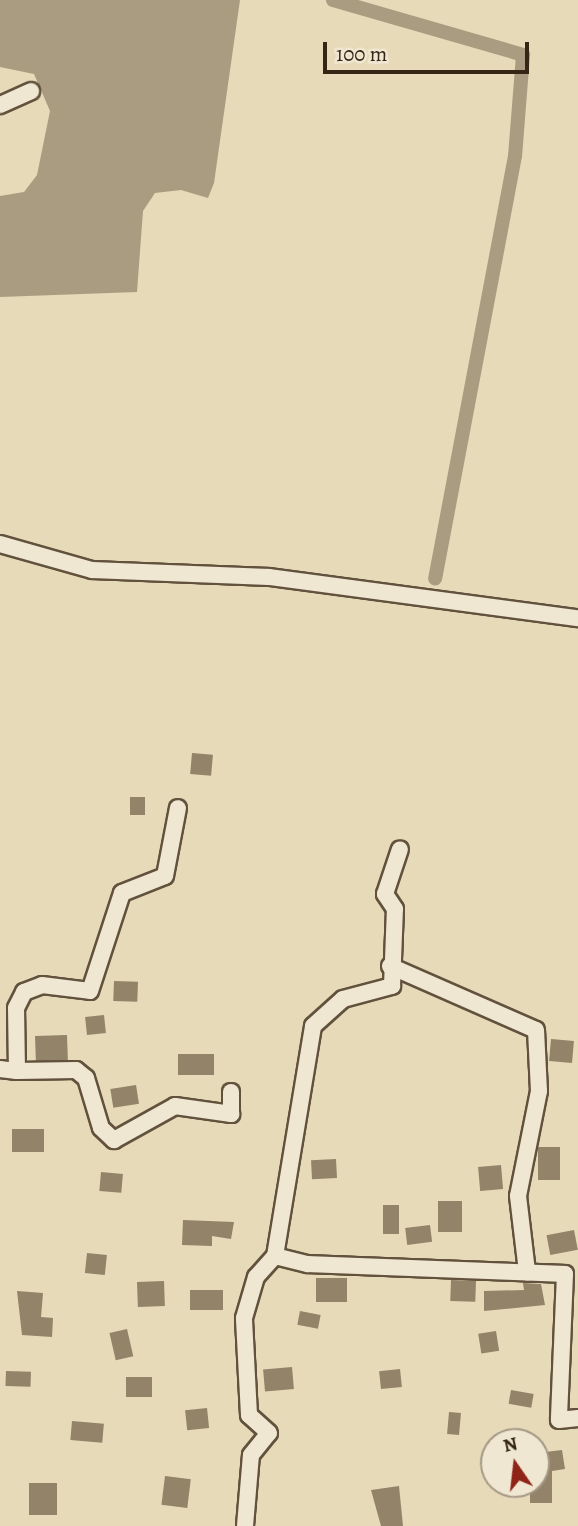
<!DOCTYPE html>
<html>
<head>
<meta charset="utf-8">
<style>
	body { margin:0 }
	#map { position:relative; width:578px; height:1526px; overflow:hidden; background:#e6dab8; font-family:Alegreya,serif }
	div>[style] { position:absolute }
	.water>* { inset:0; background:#aa9c80 }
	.canal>* { height:14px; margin:-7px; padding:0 7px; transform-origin:7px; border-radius:7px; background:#aa9c80 }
	.building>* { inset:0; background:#928369; transform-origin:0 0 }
	.roads { filter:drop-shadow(2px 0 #62523d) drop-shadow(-2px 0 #62523d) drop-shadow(0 2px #62523d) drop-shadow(0 -2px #62523d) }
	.street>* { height:16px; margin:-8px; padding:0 8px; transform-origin:8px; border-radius:8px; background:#efe7d1 }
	span { translate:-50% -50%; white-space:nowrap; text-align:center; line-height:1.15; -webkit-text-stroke:7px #efe7d1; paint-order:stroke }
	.north { position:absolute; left:480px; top:1428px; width:70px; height:70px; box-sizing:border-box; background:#efe7d1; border:2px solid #a59985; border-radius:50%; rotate:346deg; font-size:19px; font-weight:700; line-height:28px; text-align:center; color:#362414 }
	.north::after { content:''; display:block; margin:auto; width:24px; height:32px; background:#8f2418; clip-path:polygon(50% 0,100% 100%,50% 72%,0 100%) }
	.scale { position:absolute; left:323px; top:42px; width:206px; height:32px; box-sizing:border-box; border:4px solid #362414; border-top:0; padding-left:9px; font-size:21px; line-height:24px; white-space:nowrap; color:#362414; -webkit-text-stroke:5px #efe7d1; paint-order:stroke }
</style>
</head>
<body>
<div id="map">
	<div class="water">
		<div style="clip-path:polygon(0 0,240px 0,214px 183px,208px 198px,181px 190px,155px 193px,143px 211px,137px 292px,0 297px,0 196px,24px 192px,37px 175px,50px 111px,34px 74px,0 67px)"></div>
	</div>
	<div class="canal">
		<div style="left:333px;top:0;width:198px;rotate:16.1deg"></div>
		<div style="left:523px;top:55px;width:101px;rotate:94.5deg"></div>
		<div style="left:515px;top:156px;width:430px;rotate:100.7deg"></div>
	</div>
	<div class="building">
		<div style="left:192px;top:753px;width:21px;height:21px;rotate:5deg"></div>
		<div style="left:130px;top:797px;width:15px;height:18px"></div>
		<div style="left:114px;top:981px;width:24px;height:20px;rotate:2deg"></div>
		<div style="left:104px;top:1015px;width:18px;height:19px;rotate:84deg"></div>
		<div style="left:67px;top:1035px;width:25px;height:32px;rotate:88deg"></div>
		<div style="left:551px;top:1039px;width:23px;height:22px;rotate:5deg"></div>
		<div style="left:178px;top:1054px;width:36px;height:21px"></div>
		<div style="left:136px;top:1085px;width:19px;height:26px;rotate:81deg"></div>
		<div style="left:12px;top:1129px;width:32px;height:23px"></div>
		<div style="left:538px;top:1147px;width:22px;height:33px"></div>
		<div style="left:336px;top:1159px;width:19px;height:25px;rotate:87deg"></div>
		<div style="left:501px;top:1165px;width:24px;height:23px;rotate:85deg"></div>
		<div style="left:101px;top:1172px;width:22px;height:19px;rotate:5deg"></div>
		<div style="left:438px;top:1201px;width:24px;height:31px"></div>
		<div style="left:383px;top:1205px;width:16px;height:29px"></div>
		<div style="clip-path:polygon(183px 1220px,234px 1222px,231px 1239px,212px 1236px,212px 1246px,182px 1245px)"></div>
		<div style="left:430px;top:1225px;width:17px;height:25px;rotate:83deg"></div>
		<div style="left:574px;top:1230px;width:20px;height:28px;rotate:79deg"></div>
		<div style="left:87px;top:1253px;width:20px;height:20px;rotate:6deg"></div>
		<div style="left:316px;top:1278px;width:31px;height:24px"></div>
		<div style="left:451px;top:1280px;width:25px;height:21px;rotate:2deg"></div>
		<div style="left:164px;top:1281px;width:25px;height:27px;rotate:88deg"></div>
		<div style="clip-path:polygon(523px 1283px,541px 1284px,545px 1305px,484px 1311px,484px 1291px,524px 1290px)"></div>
		<div style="left:190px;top:1290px;width:33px;height:20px"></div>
		<div style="clip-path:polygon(17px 1291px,43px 1293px,41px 1317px,53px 1318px,52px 1337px,22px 1335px)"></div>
		<div style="left:300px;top:1311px;width:21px;height:14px;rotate:11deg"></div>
		<div style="left:127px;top:1329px;width:28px;height:18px;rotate:77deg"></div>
		<div style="left:496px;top:1331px;width:20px;height:18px;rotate:81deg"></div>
		<div style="left:292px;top:1367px;width:22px;height:29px;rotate:85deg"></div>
		<div style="left:400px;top:1369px;width:18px;height:21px;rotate:84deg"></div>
		<div style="left:6px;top:1371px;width:25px;height:15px;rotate:2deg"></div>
		<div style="left:126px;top:1377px;width:26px;height:20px"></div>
		<div style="left:511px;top:1390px;width:23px;height:14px;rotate:10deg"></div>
		<div style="left:207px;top:1408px;width:20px;height:22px;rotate:84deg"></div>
		<div style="left:449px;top:1412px;width:12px;height:22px;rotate:5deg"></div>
		<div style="left:72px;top:1421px;width:32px;height:19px;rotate:5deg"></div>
		<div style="clip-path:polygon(562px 1450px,565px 1469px,552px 1471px,552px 1503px,530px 1503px,530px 1484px,540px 1480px,537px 1453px)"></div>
		<div style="left:165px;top:1476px;width:26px;height:29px;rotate:7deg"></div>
		<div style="left:57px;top:1483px;width:32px;height:28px;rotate:90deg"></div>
		<div style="clip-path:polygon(399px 1486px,403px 1526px,381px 1526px,371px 1490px)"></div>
	</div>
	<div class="roads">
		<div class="street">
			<div style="left:0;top:105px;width:34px;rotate:-24deg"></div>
			<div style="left:0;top:544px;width:96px;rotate:15.8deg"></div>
			<div style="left:92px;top:570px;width:177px;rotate:2.3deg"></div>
			<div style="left:269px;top:577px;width:312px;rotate:7.6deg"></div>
			<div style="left:390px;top:966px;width:159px;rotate:23.7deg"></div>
			<div style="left:536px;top:1030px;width:61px;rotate:87.2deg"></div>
			<div style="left:539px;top:1091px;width:107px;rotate:101.3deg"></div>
			<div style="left:518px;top:1196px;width:77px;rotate:83.2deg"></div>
			<div style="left:0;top:1069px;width:17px;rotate:7deg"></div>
			<div style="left:17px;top:1071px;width:63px;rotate:-90.9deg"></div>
			<div style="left:16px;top:1008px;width:18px;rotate:-63deg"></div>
			<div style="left:24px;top:992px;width:19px;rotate:-21deg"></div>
			<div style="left:42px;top:985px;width:48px;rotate:7.1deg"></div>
			<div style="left:90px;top:991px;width:103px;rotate:-71.9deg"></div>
			<div style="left:122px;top:893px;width:46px;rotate:-21.6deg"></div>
			<div style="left:165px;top:876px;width:69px;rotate:-79.2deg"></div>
			<div style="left:17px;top:1071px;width:59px;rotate:-1deg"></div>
			<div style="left:76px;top:1070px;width:13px;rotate:39deg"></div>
			<div style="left:86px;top:1078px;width:52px;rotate:73.3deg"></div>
			<div style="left:101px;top:1128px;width:18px;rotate:43deg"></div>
			<div style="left:114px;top:1140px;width:70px;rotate:-29.1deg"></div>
			<div style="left:175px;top:1106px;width:57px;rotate:8.1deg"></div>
			<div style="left:231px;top:1114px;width:22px;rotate:-90deg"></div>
			<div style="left:275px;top:1256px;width:233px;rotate:-80.6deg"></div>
			<div style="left:313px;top:1026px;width:40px;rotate:-42deg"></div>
			<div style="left:343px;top:999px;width:51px;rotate:-14.9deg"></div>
			<div style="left:392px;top:986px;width:77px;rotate:-87.8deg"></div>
			<div style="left:395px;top:909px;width:18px;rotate:-124deg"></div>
			<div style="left:385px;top:894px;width:47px;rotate:-71.6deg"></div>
			<div style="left:245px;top:1526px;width:71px;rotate:-85.2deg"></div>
			<div style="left:251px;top:1455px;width:28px;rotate:-51deg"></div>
			<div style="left:269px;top:1433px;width:27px;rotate:-138deg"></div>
			<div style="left:249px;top:1415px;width:97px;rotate:-93deg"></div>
			<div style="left:244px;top:1318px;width:43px;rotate:-73.7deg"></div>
			<div style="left:256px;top:1277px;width:28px;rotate:-48deg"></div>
			<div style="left:275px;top:1256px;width:34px;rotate:14deg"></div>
			<div style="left:308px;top:1264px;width:257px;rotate:2.2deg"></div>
			<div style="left:565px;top:1274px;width:146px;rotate:92.4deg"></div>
			<div style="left:559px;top:1420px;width:19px;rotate:-6deg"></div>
		</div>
	</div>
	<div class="north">N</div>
	<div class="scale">100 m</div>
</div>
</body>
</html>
